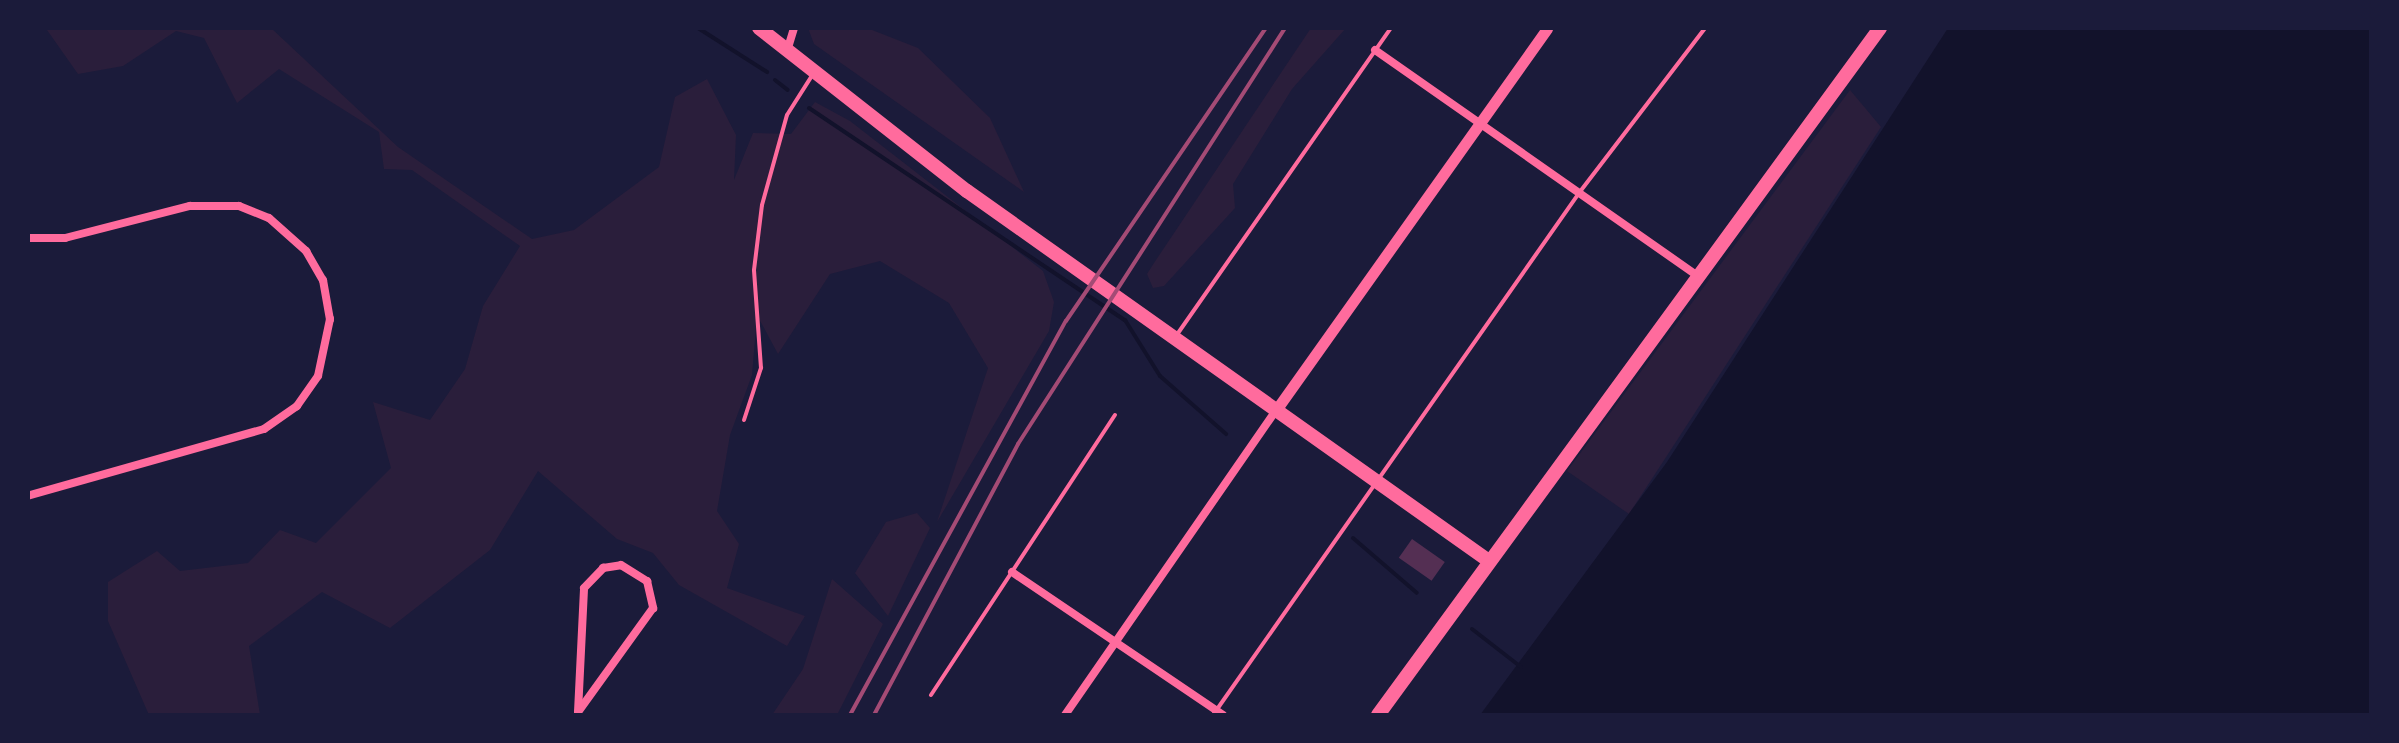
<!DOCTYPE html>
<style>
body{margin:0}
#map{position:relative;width:2399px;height:743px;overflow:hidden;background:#1b1b3a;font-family:"PT Sans Narrow",sans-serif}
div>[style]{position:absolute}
.green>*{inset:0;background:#2a1e3b}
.water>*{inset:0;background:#12122b}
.stream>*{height:4px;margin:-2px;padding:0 2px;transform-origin:2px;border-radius:2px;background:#12122b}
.building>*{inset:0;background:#542f53;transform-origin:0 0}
.service>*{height:4px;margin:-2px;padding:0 2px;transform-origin:2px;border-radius:2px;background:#ff6b9d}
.minor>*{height:8px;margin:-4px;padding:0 4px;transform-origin:4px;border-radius:4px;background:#ff6b9d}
.tertiary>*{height:11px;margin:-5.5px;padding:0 5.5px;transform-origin:5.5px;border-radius:5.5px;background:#ff6b9d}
.primary>*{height:14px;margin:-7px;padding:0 7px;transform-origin:7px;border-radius:7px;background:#ff6b9d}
.rail>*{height:4px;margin:-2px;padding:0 2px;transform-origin:2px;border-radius:2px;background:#a44b75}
span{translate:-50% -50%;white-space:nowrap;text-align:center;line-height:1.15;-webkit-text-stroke:6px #1b1b3a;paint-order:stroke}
.frame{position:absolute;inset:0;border:30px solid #1b1b3a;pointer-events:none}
</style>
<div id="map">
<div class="green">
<i style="clip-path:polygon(271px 28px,398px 147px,532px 239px,574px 230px,659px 167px,675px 97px,707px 79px,736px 135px,734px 180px,753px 133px,791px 134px,815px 102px,850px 121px,1043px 271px,1054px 302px,1049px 331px,937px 522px,988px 368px,949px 303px,880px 261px,830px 274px,778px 354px,757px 315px,752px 375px,730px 435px,717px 511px,739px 544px,727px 588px,805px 616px,787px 646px,679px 585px,653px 553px,617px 539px,538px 471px,490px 550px,390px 628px,322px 592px,249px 646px,260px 715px,149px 715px,108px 621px,108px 582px,157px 551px,180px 571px,248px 563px,280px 530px,316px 543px,391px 468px,373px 402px,430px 420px,465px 369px,483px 306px,520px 246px,412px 170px,384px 169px,379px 132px,279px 69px,237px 103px,204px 38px,176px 31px,123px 66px,78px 74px,47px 30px)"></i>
<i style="clip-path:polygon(808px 28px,867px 28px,918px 48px,990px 118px,1024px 192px,814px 44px)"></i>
<i style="clip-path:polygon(1311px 28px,1346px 28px,1292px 89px,1233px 184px,1235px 208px,1164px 286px,1153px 288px,1147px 274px,1154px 263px)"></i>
<i style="clip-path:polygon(1850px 90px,1881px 127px,1629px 514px,1567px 471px)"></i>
<i style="clip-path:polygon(917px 513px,930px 528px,888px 616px,855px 573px,886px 522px)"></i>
<i style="clip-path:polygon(832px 579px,883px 624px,837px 715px,772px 715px,803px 669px)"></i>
</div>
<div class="water">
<i style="clip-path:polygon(1948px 28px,2371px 28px,2371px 715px,1480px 715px,1667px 462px)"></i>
</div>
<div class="stream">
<i style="left:698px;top:28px;width:82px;rotate:32.5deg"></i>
<i style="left:775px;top:80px;width:16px;rotate:38deg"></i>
<i style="left:809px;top:108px;width:381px;rotate:33.9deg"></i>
<i style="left:1125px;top:320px;width:66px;rotate:58deg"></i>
<i style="left:1160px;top:376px;width:88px;rotate:41.3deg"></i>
<i style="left:1353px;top:538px;width:84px;rotate:40.7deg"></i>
<i style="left:1472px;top:629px;width:62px;rotate:37.8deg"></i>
</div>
<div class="building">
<i style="left:1412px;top:539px;width:40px;height:23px;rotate:35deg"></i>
</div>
<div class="service">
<i style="left:1176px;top:336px;width:376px;rotate:-55.1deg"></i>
<i style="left:744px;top:420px;width:55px;rotate:-71.9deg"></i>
<i style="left:761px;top:368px;width:98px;rotate:-94.1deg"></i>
<i style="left:754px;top:270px;width:65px;rotate:-83deg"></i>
<i style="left:762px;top:205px;width:93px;rotate:-74.5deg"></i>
<i style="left:787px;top:115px;width:49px;rotate:-57.6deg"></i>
<i style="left:931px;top:695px;width:335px;rotate:-56.7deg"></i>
<i style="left:1213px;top:715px;width:638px;rotate:-54.96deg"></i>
<i style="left:1579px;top:193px;width:208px;rotate:-52.6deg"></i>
</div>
<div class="minor">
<i style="left:1375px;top:50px;width:394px;rotate:35deg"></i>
<i style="left:787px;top:51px;width:24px;rotate:-73deg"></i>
<i style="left:28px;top:238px;width:37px"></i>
<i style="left:65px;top:238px;width:129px;rotate:-14.4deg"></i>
<i style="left:190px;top:206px;width:49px"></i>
<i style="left:239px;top:206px;width:32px;rotate:22deg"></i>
<i style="left:269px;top:218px;width:50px;rotate:41.7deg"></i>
<i style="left:306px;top:251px;width:34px;rotate:60deg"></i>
<i style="left:323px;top:280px;width:40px;rotate:80deg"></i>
<i style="left:330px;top:319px;width:58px;rotate:101.9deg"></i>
<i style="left:318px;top:376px;width:37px;rotate:125deg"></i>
<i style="left:297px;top:406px;width:40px;rotate:145.1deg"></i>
<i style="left:264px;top:429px;width:245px;rotate:164.2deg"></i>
<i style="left:621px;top:565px;width:31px;rotate:32deg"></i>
<i style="left:647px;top:581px;width:28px;rotate:77deg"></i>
<i style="left:653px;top:608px;width:128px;rotate:125.8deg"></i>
<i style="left:578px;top:712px;width:124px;rotate:-87.2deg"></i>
<i style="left:584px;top:588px;width:28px;rotate:-46deg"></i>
<i style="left:603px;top:568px;width:18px;rotate:-9deg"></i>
<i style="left:1012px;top:572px;width:255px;rotate:34.1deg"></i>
<i style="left:1065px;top:715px;width:371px;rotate:-55.3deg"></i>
</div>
<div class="tertiary">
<i style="left:1276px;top:410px;width:468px;rotate:-54.6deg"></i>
</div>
<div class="primary">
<i style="left:759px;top:28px;width:264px;rotate:38.1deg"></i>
<i style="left:967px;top:191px;width:640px;rotate:35.33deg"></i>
<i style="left:1378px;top:715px;width:851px;rotate:-53.84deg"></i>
</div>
<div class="rail">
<i style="left:850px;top:715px;width:449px;rotate:-61.3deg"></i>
<i style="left:1066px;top:321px;width:355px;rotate:-55.7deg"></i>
<i style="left:874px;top:715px;width:307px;rotate:-62deg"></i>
<i style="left:1018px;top:444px;width:494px;rotate:-57.3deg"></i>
</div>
<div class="frame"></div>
</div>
